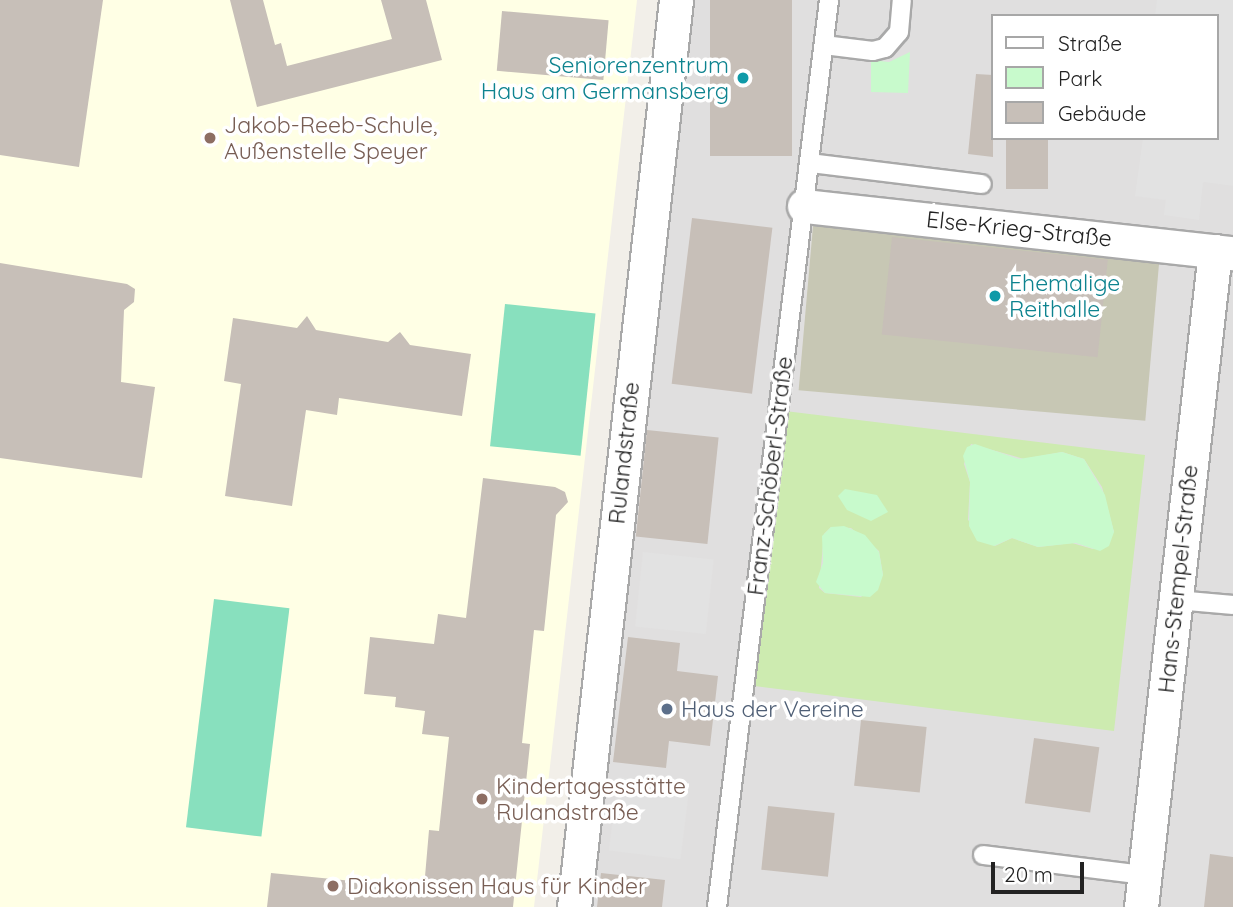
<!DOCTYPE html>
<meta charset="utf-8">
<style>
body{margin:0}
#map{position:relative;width:1233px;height:907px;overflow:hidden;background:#f2efe9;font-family:Quicksand,sans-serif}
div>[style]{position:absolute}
.residential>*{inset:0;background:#e0dfdf}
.education>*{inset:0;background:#ffffe5}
.construction>*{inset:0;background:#c7c7b4;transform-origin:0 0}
.grass>*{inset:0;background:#cdebb0}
.park>*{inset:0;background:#c8facc}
.pitch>*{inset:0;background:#88e0be;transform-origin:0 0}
.parking>*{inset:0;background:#e2e2e2;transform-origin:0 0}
.building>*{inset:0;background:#c7bfb8;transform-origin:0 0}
.roads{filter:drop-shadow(2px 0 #a9a9a9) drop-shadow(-2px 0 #a9a9a9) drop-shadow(0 2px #a9a9a9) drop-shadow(0 -2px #a9a9a9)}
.service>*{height:18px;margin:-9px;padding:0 9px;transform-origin:9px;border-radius:9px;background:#fff}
.minor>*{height:33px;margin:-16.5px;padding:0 16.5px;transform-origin:16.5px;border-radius:16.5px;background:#fff}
.dots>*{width:19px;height:19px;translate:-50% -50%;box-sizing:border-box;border:4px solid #fff;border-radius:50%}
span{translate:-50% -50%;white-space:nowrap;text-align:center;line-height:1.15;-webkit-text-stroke:7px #fff;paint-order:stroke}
.culture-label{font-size:23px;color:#0d838f}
.right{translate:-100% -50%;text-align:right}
.left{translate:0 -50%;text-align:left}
.education-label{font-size:23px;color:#785e54}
.street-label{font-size:23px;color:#222}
.service-label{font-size:23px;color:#4e5e75}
.legend{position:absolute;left:991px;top:14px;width:228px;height:126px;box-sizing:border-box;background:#fff;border:2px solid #a7a7a7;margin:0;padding:9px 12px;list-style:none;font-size:21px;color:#222}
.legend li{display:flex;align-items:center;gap:14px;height:35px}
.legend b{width:35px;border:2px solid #a7a7a7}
.scale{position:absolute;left:991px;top:862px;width:93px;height:32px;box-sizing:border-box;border:4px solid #222;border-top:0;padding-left:9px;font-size:21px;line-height:24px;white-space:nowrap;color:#222;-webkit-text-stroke:5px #fff;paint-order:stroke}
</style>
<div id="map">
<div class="residential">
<i style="clip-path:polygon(evenodd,689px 0,1233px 0,1233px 907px,574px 907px,689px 0,993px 16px,1217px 16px,1217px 138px,993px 138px,993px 16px)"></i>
</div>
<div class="education">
<i style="clip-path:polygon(0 0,637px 0,534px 907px,0 907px)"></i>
</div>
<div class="construction">
<i style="left:813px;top:226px;width:348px;height:165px;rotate:5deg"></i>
</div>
<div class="grass">
<i style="clip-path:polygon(evenodd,785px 411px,1145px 455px,1114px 731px,755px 686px,785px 411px,971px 444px,1024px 459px,1062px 452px,1084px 459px,1102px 487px,1114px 532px,1093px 549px,1072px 543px,1038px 547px,1012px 538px,995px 546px,968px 520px,970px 482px,964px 464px,971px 444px,785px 411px,831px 527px,851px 528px,879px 551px,883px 575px,861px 597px,825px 593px,819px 588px,824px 534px,831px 527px)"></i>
</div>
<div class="park">
<i style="clip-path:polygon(910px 52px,908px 93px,871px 92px,871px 60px,889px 62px)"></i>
<i style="clip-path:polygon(975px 444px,1019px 459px,1062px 452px,1084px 459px,1105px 495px,1114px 532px,1109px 546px,1100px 551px,1076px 543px,1038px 547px,1012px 538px,994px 546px,977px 541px,969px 526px,970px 482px,963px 456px,967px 447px)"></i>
<i style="clip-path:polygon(845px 489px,877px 495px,888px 512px,871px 521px,847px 510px,838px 496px)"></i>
<i style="clip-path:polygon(844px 526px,865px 535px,879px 552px,883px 575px,878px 590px,870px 597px,825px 593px,816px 582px,823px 563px,822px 536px,831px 527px)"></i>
</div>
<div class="pitch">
<i style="left:505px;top:304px;width:91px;height:143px;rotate:6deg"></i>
<i style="left:214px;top:599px;width:76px;height:230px;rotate:7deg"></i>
</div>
<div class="parking">
<i style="clip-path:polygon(1157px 0,1233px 0,1233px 186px,1203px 182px,1199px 220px,1164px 215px,1166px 200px,1135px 196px,1143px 138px,1217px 138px,1217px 16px,1155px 16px)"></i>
<i style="left:643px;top:552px;width:71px;height:75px;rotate:6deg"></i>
<i style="left:618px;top:777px;width:72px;height:74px;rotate:7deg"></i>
</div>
<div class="building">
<i style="clip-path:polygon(0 0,103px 0,79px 167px,0 155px)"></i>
<i style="clip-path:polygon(230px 0,263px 0,275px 45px,281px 43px,287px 66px,392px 39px,381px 0,426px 0,442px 60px,257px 107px)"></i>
<i style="left:710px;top:0;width:82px;height:156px"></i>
<i style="left:502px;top:11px;width:107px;height:60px;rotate:5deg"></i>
<i style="clip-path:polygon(976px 74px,993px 75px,993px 157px,968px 154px)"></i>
<i style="left:1006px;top:138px;width:42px;height:51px"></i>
<i style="left:692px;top:218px;width:81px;height:167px;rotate:7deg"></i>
<i style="left:892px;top:237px;width:217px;height:98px;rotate:6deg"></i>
<i style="clip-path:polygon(0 263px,127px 284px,135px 289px,134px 302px,124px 310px,121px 382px,155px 387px,142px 478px,0 458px)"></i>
<i style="clip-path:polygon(307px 316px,316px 330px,388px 342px,400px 332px,410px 345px,471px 354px,462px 416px,339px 398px,337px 415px,306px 410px,292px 506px,225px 496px,241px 384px,224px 381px,233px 318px,297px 328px)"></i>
<i style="left:647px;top:430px;width:72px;height:107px;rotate:6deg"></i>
<i style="clip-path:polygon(483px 478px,555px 487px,565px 492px,568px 502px,556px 515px,544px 631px,534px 630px,522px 743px,530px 744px,513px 907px,267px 907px,271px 873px,424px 888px,429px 830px,439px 831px,449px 737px,422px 734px,425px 711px,395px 707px,396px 697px,364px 694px,370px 637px,434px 644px,438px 614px,466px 618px)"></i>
<i style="clip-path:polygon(628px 637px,680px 643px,677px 671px,718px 676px,710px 746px,669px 741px,666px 768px,613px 762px)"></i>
<i style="left:861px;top:720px;width:66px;height:66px;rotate:6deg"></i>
<i style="left:1034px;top:738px;width:66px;height:66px;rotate:8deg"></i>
<i style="left:768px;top:806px;width:67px;height:64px;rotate:6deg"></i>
<i style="clip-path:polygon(1210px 854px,1233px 857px,1233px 907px,1204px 907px)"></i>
<i style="clip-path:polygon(601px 873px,665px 880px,662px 907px,597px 907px)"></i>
</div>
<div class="roads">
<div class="service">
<i style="left:824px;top:45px;width:49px;rotate:7deg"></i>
<i style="left:873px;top:51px;width:12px;rotate:-14deg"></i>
<i style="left:885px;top:48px;width:21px;rotate:-49deg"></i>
<i style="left:899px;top:32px;width:32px;rotate:-85deg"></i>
<i style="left:810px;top:163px;width:173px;rotate:7deg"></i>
<i style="left:1177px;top:600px;width:56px;rotate:5.1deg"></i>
<i style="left:983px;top:855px;width:162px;rotate:7.1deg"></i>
<i style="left:717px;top:907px;width:914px;rotate:-82.96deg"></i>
</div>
<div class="minor">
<i style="left:804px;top:206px;width:432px;rotate:6.3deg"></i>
<i style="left:574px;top:907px;width:913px;rotate:-83.58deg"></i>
<i style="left:1141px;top:907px;width:660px;rotate:-83.56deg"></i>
</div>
</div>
<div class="dots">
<i style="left:743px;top:78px;background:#0f9aa8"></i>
<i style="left:210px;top:138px;background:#8d6e63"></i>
<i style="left:995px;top:296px;background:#0f9aa8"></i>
<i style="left:667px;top:709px;background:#5c6f8a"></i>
<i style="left:482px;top:799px;background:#8d6e63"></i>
<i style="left:333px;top:886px;background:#8d6e63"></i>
</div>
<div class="culture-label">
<span class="right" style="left:729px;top:78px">Seniorenzentrum<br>Haus am Germansberg</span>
<span class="left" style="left:1009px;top:296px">Ehemalige<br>Reithalle</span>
</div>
<div class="education-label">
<span class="left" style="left:224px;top:138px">Jakob-Reeb-Schule,<br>Außenstelle Speyer</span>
<span class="left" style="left:496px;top:799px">Kindertagesstätte<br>Rulandstraße</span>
<span class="left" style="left:347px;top:886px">Diakonissen Haus für Kinder</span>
</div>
<div class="street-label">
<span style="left:1019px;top:229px;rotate:6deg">Else-Krieg-Straße</span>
<span style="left:624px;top:453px;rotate:-84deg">Rulandstraße</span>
<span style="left:770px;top:476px;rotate:-83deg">Franz-Schöberl-Straße</span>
<span style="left:1178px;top:579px;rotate:-84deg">Hans-Stempel-Straße</span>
</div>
<div class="service-label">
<span class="left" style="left:681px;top:709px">Haus der Vereine</span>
</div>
<ul class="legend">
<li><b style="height:9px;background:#fff"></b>Straße</li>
<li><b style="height:19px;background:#c8facc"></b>Park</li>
<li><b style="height:19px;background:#c7bfb8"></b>Gebäude</li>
</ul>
<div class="scale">20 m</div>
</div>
